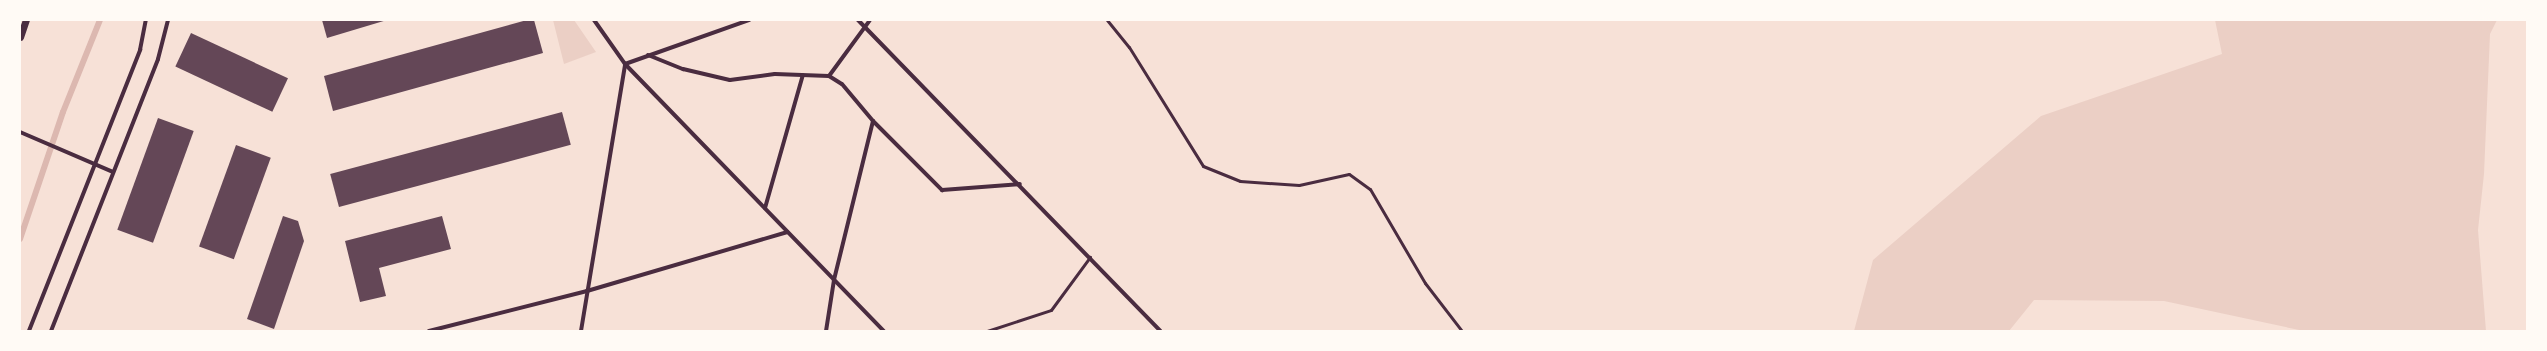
<!DOCTYPE html>
<style>
body{margin:0}
#map{position:relative;width:2547px;height:351px;overflow:hidden;background:#f7e1d7;font-family:Rubik,sans-serif}
div>[style]{position:absolute}
.green>*{inset:0;background:#ebcfc5}
.stream>*{height:6px;margin:-3px;padding:0 3px;transform-origin:3px;border-radius:3px;background:#dcb8b0}
.building>*{inset:0;background:#644757;transform-origin:0 0}
.service>*{height:3px;margin:-1.5px;padding:0 1.5px;transform-origin:1.5px;border-radius:1.5px;background:#4a2c40}
.pedestrian>*{height:3.5px;margin:-1.75px;padding:0 1.75px;transform-origin:1.75px;border-radius:1.75px;background:#4a2c40}
.minor>*{height:4px;margin:-2px;padding:0 2px;transform-origin:2px;border-radius:2px;background:#4a2c40}
.tertiary>*{height:7px;margin:-3.5px;padding:0 3.5px;transform-origin:3.5px;border-radius:3.5px;background:#4a2c40}
span{translate:-50% -50%;white-space:nowrap;text-align:center;line-height:1.15;-webkit-text-stroke:3px #fffaf5;paint-order:stroke}
.frame{position:absolute;inset:0;border:21px solid #fffaf5;pointer-events:none}
</style>
<div id="map">
<div class="green">
<i style="clip-path:polygon(553px 20px,574px 20px,596px 52px,564px 64px)"></i>
<i style="clip-path:polygon(2215px 20px,2497px 20px,2490px 34px,2484px 174px,2478px 230px,2486px 331px,2304px 331px,2164px 301px,2034px 300px,2009px 331px,1854px 331px,1873px 260px,2041px 116px,2222px 54px)"></i>
</div>
<div class="stream">
<i style="left:20px;top:239px;width:134px;rotate:-71.3deg"></i>
<i style="left:63px;top:112px;width:99px;rotate:-68.1deg"></i>
</div>
<div class="building">
<i style="clip-path:polygon(322px 20px,387px 20px,327px 38px)"></i>
<i style="clip-path:polygon(527px 20px,534px 20px,543px 53px,333px 111px,324px 76px)"></i>
<i style="left:191px;top:33px;width:107px;height:37px;rotate:25deg"></i>
<i style="left:562px;top:112px;width:34px;height:240px;rotate:75deg"></i>
<i style="left:158px;top:118px;width:38px;height:119px;rotate:20deg"></i>
<i style="left:236px;top:145px;width:37px;height:108px;rotate:20deg"></i>
<i style="clip-path:polygon(283px 216px,298px 221px,304px 241px,274px 329px,247px 319px)"></i>
<i style="clip-path:polygon(442px 216px,451px 249px,379px 268px,386px 296px,360px 302px,345px 241px)"></i>
</div>
<div class="service">
<i style="left:1107px;top:20px;width:35px;rotate:51deg"></i>
<i style="left:1129px;top:47px;width:140px;rotate:58.1deg"></i>
<i style="left:1203px;top:166px;width:40px;rotate:22deg"></i>
<i style="left:1240px;top:181px;width:59px;rotate:3.9deg"></i>
<i style="left:1299px;top:185px;width:51px;rotate:-12.4deg"></i>
<i style="left:1349px;top:174px;width:26px;rotate:36deg"></i>
<i style="left:1370px;top:189px;width:109px;rotate:59.7deg"></i>
<i style="left:1425px;top:283px;width:61px;rotate:52.4deg"></i>
<i style="left:987px;top:331px;width:67px;rotate:-18.2deg"></i>
<i style="left:1051px;top:310px;width:66px;rotate:-53.7deg"></i>
</div>
<div class="pedestrian">
<i style="left:29px;top:331px;width:302px;rotate:-68.4deg"></i>
<i style="left:140px;top:50px;width:31px;rotate:-79deg"></i>
</div>
<div class="minor">
<i style="left:594px;top:20px;width:54px;rotate:54.8deg"></i>
<i style="left:625px;top:64px;width:372px;rotate:45.9deg"></i>
<i style="left:858px;top:20px;width:434px;rotate:45.8deg"></i>
<i style="left:648px;top:55px;width:38px;rotate:22deg"></i>
<i style="left:683px;top:69px;width:48px;rotate:13.2deg"></i>
<i style="left:730px;top:80px;width:45px;rotate:-7.6deg"></i>
<i style="left:775px;top:74px;width:54px;rotate:2.1deg"></i>
<i style="left:829px;top:76px;width:15px;rotate:32deg"></i>
<i style="left:842px;top:84px;width:48px;rotate:50deg"></i>
<i style="left:873px;top:121px;width:164px;rotate:103.8deg"></i>
<i style="left:834px;top:280px;width:52px;rotate:98.9deg"></i>
<i style="left:829px;top:76px;width:69px;rotate:-53.8deg"></i>
<i style="left:873px;top:121px;width:98px;rotate:45deg"></i>
<i style="left:942px;top:190px;width:78px;rotate:-4.4deg"></i>
<i style="left:20px;top:132px;width:101px;rotate:23.3deg"></i>
<i style="left:765px;top:208px;width:138px;rotate:-74.1deg"></i>
<i style="left:51px;top:331px;width:292px;rotate:-68.5deg"></i>
<i style="left:158px;top:59px;width:40px;rotate:-75.6deg"></i>
<i style="left:429px;top:331px;width:163px;rotate:-14.2deg"></i>
<i style="left:587px;top:291px;width:209px;rotate:-16.4deg"></i>
<i style="left:581px;top:331px;width:271px;rotate:-80.6deg"></i>
<i style="left:625px;top:64px;width:132px;rotate:-19.5deg"></i>
</div>
<div class="tertiary">
<i style="left:20px;top:37px;width:18px;rotate:-71deg"></i>
</div>
<div class="frame"></div>
</div>
